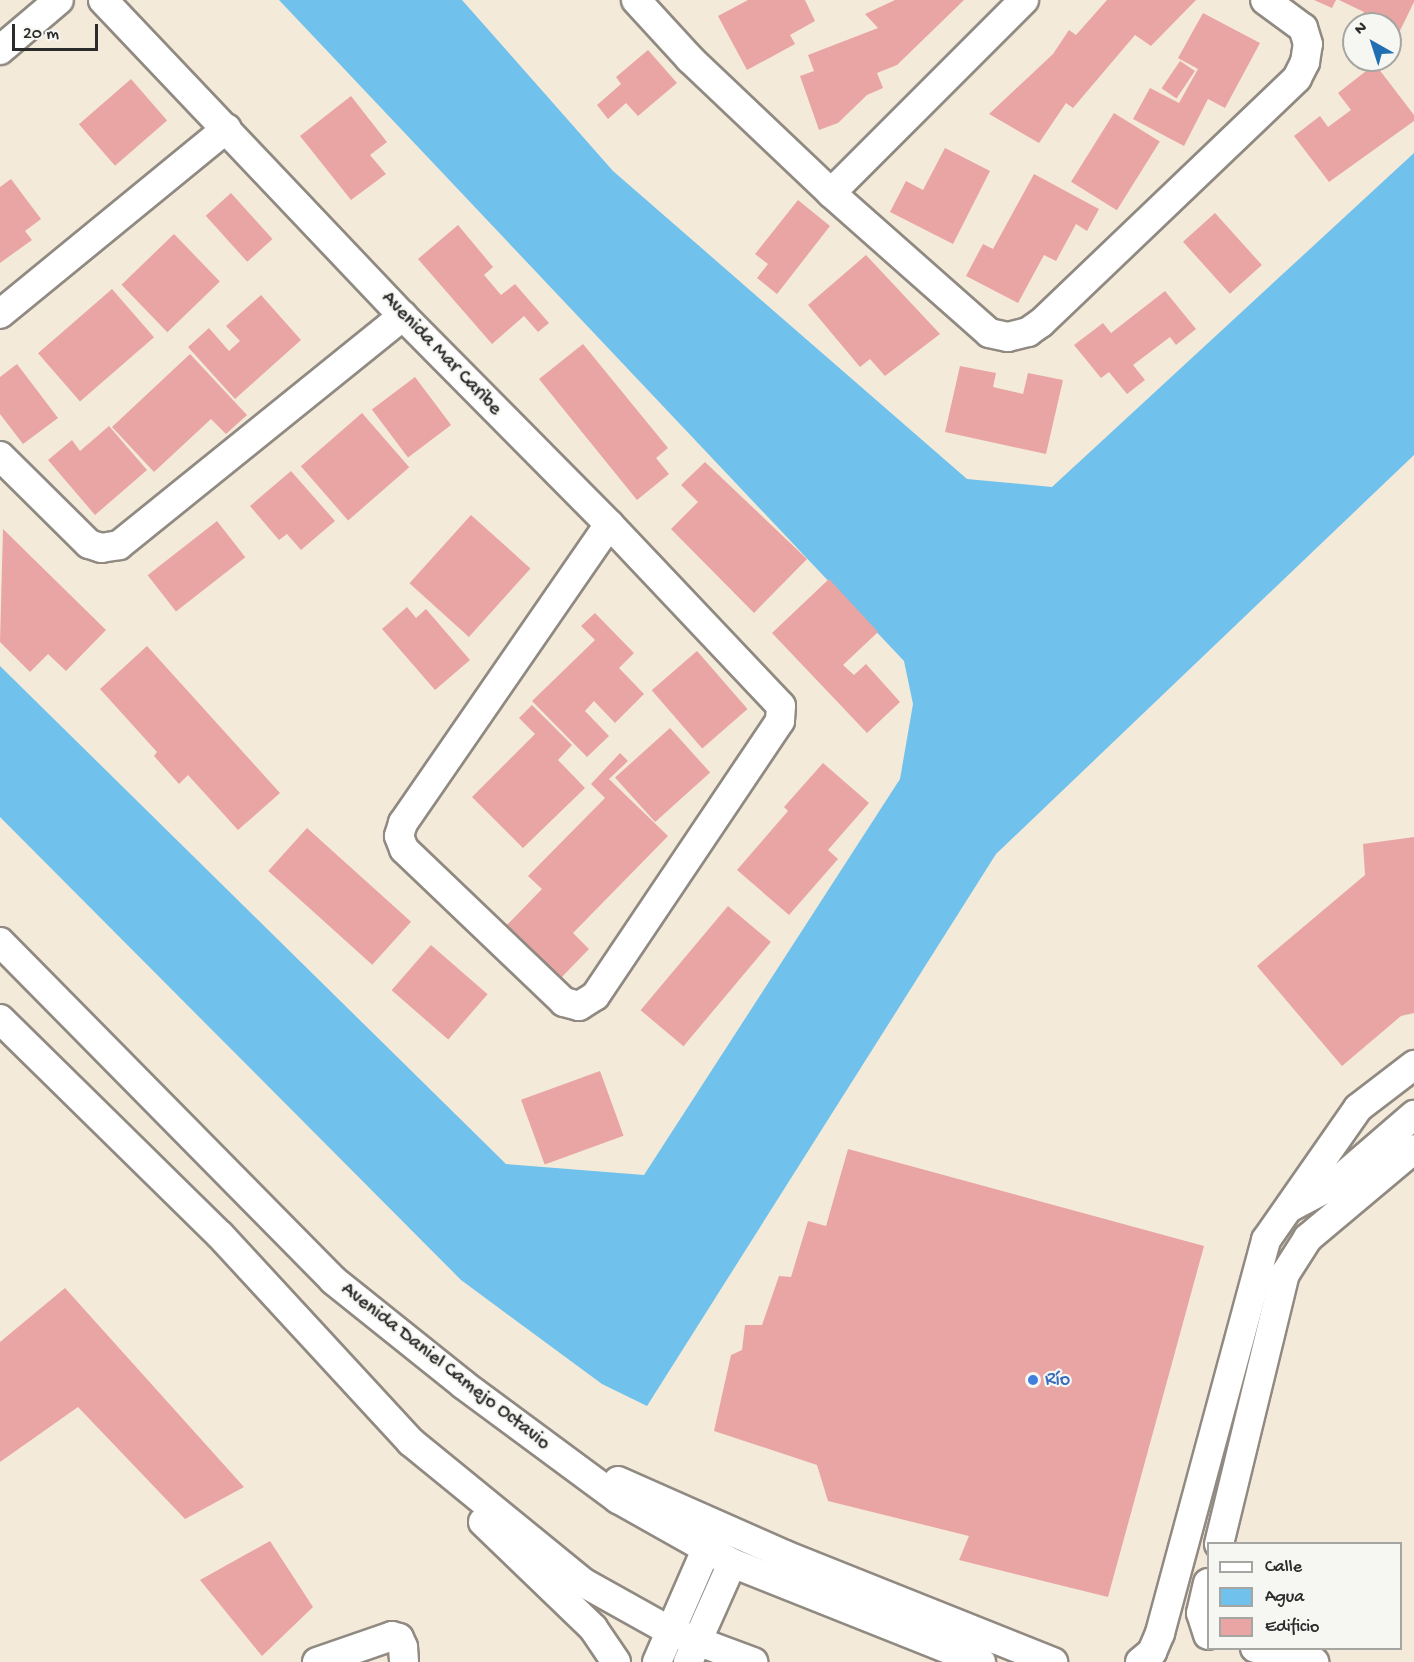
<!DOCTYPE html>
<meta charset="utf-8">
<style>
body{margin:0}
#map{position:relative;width:1414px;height:1662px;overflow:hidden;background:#f4ead9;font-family:"Gochi Hand",sans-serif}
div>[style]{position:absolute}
.water>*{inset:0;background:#70c1ec}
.building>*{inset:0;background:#e9a5a4;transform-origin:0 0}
.roads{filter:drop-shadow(2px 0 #908a82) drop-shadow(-2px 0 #908a82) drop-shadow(0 2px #908a82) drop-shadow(0 -2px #908a82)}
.minor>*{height:28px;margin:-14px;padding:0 14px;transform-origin:14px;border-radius:14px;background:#fff}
.dots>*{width:16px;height:16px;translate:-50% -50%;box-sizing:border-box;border:3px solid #f6f6f2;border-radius:50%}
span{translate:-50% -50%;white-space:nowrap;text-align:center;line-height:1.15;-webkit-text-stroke:4.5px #f6f6f2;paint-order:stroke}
.street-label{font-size:20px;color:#2b2b2b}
.shop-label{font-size:20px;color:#366cbe}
.left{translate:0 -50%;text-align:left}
.legend{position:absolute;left:1207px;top:1542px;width:195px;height:108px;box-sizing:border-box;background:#f6f6f2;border:2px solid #a5a5a2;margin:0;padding:8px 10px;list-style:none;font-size:18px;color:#2b2b2b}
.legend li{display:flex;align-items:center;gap:12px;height:30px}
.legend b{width:30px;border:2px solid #a5a5a2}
.north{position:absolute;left:1342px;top:12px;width:60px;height:60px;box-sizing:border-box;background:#f6f6f2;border:2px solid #a5a5a2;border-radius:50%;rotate:321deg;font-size:16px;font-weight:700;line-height:24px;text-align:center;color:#2b2b2b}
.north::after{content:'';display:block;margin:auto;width:21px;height:27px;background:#1f6fb2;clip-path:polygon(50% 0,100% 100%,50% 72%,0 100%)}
.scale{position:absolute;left:12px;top:24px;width:86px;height:27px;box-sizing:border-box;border:3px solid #2b2b2b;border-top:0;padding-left:8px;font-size:18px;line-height:21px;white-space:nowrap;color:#2b2b2b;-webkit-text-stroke:4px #f6f6f2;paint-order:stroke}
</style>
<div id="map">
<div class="water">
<i style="clip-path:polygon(279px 0,462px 0,613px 171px,967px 479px,1052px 487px,1414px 153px,1414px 455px,996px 854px,647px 1406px,602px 1384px,461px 1280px,0 817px,0 666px,506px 1164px,644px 1175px,900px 779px,913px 704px,904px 661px)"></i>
</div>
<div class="building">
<i style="clip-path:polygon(748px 0,805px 0,815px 21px,790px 35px,795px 44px,747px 70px,718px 16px)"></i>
<i style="clip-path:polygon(895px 0,964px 0,897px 65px,877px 73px,883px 88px,867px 95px,838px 123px,819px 130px,800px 76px,814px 71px,808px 55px,878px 28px,865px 14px)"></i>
<i style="clip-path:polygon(1107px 0,1196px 0,1151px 46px,1135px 35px,1073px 108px,1066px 103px,1039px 143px,989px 114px,1053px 54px,1069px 30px,1076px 35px)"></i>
<i style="clip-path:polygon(1314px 0,1336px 0,1332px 8px)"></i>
<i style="clip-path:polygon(1339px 0,1414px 0,1414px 2px,1390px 51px,1390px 24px,1358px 24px,1364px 12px)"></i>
<i style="clip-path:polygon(1203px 13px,1260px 43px,1225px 108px,1208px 99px,1184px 146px,1133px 119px,1150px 88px,1179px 103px,1198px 69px,1178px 58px)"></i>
<i style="clip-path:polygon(648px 50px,677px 83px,638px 116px,626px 103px,608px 119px,597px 105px,621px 84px,616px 77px)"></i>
<i style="left:1180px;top:61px;width:18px;height:33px;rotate:34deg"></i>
<i style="clip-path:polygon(1375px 64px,1414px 115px,1414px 121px,1329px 182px,1294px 136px,1320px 116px,1328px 127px,1351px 110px,1338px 93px)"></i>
<i style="left:131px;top:79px;width:55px;height:69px;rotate:49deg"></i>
<i style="clip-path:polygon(351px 96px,387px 142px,370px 155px,386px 174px,351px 200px,300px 136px)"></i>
<i style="left:1114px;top:113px;width:54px;height:81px;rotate:32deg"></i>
<i style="clip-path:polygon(945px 148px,990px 171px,953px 244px,890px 212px,906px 181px,923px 190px)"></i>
<i style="clip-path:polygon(1034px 174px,1099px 209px,1087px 231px,1076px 224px,1056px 261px,1044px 255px,1018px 303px,966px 276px,983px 244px,993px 249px)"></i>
<i style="clip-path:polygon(11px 179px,41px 219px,25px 231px,32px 240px,0 263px,0 187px)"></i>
<i style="left:231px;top:193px;width:62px;height:34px;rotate:48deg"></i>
<i style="clip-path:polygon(798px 200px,830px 226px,777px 294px,757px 278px,768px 264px,755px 254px)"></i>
<i style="left:1215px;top:213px;width:70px;height:43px;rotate:48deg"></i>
<i style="clip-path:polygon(458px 225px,493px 267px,484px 275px,501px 295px,515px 284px,549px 323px,538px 332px,524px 316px,492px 344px,418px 259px)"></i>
<i style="left:174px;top:234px;width:66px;height:73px;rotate:46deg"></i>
<i style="clip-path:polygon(866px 255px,940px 334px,885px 376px,870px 359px,860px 367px,808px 305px)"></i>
<i style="left:112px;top:289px;width:64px;height:98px;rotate:49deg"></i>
<i style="clip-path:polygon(1165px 291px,1196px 329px,1176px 345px,1170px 337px,1133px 365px,1145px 380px,1127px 394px,1109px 372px,1101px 378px,1074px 345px,1103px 323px,1111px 333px)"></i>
<i style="clip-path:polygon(261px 295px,301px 340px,235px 399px,188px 347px,209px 328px,229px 351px,240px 341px,226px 326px)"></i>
<i style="clip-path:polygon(583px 344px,668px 448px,656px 458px,669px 474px,637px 500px,539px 379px)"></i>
<i style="clip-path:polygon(190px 354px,247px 415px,226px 434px,211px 419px,154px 472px,112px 427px)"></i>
<i style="clip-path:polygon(17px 364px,58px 418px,23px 444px,0 414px,0 377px)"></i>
<i style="clip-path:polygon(960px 366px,996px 373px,993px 387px,1023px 394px,1028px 373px,1063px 380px,1046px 454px,945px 432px)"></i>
<i style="left:415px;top:377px;width:60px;height:54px;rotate:53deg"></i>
<i style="left:362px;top:413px;width:72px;height:81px;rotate:49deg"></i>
<i style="clip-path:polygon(109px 426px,147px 470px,95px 515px,48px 460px,72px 440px,80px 451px)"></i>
<i style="clip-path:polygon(705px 462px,807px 559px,754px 613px,671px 529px,698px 502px,681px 485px)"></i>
<i style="clip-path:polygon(291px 471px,335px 521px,301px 550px,287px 534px,279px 540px,250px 506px)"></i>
<i style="left:471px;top:515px;width:80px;height:92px;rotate:42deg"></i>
<i style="left:217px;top:521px;width:46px;height:88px;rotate:52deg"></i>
<i style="clip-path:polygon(3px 529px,106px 630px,66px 671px,48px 654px,30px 672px,0 642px)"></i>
<i style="clip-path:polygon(829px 579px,878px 632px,843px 665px,854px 675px,866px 664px,900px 702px,867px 733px,772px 633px)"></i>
<i style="clip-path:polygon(407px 607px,416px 618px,426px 609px,470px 660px,435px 690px,382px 629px)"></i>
<i style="clip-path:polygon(595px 613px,634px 653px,619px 668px,644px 694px,615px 723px,594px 701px,585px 711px,609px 736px,587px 757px,532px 701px,595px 640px,581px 626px)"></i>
<i style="clip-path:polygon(147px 646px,280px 793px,238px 830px,188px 775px,179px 784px,154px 756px,157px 752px,100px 689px)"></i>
<i style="left:697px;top:651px;width:77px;height:60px;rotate:49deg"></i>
<i style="clip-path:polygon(532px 705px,572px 745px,558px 760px,585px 788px,523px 848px,472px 797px,535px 734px,519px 718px)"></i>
<i style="left:670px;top:728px;width:60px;height:74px;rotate:48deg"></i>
<i style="clip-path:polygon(620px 753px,628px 761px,609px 779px,668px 836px,573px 933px,589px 949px,558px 981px,504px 928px,542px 889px,528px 876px,605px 798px,591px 784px)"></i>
<i style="clip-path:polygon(823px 763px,869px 803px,828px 850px,838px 859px,789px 915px,737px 870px,788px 811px,784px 807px)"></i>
<i style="left:307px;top:828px;width:140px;height:58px;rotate:42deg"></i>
<i style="clip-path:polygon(1414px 837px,1414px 1013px,1401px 1016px,1342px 1066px,1257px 966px,1365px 875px,1363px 844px)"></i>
<i style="left:728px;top:906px;width:56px;height:136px;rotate:40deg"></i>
<i style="left:431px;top:945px;width:75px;height:60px;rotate:41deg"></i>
<i style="left:600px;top:1071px;width:69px;height:84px;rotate:70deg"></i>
<i style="clip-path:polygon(848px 1149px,1204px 1246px,1108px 1597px,959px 1560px,969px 1536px,828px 1501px,817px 1465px,714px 1431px,731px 1355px,742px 1350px,745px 1325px,762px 1325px,779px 1276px,791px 1277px,808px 1221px,826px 1226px)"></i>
<i style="clip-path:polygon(65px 1288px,244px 1487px,185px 1519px,78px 1407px,0 1462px,0 1342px)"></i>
<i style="clip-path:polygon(270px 1541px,313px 1607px,262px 1656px,200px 1580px)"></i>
</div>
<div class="roads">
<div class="minor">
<i style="left:103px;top:0;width:436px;rotate:46.5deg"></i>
<i style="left:403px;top:316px;width:293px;rotate:45.3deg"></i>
<i style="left:609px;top:524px;width:250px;rotate:46.6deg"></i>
<i style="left:781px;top:706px;width:15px;rotate:94deg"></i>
<i style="left:780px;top:721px;width:331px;rotate:123.9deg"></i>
<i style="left:595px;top:996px;width:19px;rotate:148deg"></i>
<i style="left:579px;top:1006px;width:16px;rotate:-165deg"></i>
<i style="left:564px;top:1002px;width:221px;rotate:-136.3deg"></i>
<i style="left:404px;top:849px;width:14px;rotate:-111deg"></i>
<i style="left:399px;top:836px;width:14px;rotate:-73deg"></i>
<i style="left:403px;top:823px;width:363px;rotate:-55.4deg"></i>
<i style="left:636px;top:0;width:80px;rotate:47.5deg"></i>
<i style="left:690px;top:59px;width:195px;rotate:43.5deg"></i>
<i style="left:831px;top:193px;width:211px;rotate:41.5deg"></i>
<i style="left:989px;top:333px;width:19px;rotate:12deg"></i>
<i style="left:1008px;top:337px;width:21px;rotate:-14deg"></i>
<i style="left:1028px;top:332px;width:16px;rotate:-35deg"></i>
<i style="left:1041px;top:323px;width:354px;rotate:-43.7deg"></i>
<i style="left:1297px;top:78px;width:18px;rotate:-63deg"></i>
<i style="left:1305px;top:62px;width:18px;rotate:-81deg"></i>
<i style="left:1308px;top:44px;width:17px;rotate:-107deg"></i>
<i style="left:1303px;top:28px;width:47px;rotate:-143.6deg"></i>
<i style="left:0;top:50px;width:77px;rotate:-40.3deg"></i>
<i style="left:831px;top:193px;width:273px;rotate:-45deg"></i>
<i style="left:0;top:314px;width:293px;rotate:-39.3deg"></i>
<i style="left:0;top:456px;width:125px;rotate:44.7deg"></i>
<i style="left:89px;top:544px;width:13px;rotate:18deg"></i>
<i style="left:101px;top:548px;width:18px;rotate:-9deg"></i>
<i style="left:119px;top:545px;width:365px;rotate:-38.9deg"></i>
<i style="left:0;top:942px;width:474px;rotate:45.4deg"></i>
<i style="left:333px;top:1280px;width:168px;rotate:38.7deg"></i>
<i style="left:464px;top:1385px;width:192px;rotate:36.5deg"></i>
<i style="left:618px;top:1499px;width:131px;rotate:29.3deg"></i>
<i style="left:732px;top:1563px;width:268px;rotate:21.7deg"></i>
<i style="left:0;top:1019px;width:308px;rotate:44.5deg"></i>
<i style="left:220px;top:1235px;width:282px;rotate:47.3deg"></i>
<i style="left:411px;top:1442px;width:223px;rotate:39.2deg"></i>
<i style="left:584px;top:1583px;width:98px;rotate:29.2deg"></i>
<i style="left:670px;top:1631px;width:89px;rotate:20.5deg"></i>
<i style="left:1291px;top:1207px;width:49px;rotate:-28.1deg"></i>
<i style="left:1334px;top:1184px;width:106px;rotate:-40.8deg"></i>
<i style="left:618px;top:1481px;width:183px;rotate:23.9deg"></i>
<i style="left:785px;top:1555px;width:289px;rotate:21.8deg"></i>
<i style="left:483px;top:1522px;width:153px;rotate:43.9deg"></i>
<i style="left:593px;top:1628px;width:41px;rotate:55.9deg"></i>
<i style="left:1219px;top:1544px;width:278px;rotate:-76.3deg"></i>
<i style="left:1285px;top:1274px;width:43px;rotate:-57.4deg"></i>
<i style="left:1308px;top:1238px;width:138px;rotate:-40deg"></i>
<i style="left:1208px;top:1583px;width:31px;rotate:103deg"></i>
<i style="left:1201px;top:1613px;width:23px;rotate:72deg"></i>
<i style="left:1255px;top:1648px;width:61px;rotate:13.3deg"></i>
<i style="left:317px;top:1662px;width:79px;rotate:-19.1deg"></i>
<i style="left:392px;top:1636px;width:7px;rotate:16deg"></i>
<i style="left:399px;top:1638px;width:10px;rotate:66deg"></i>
<i style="left:403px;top:1647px;width:15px;rotate:86deg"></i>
<i style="left:657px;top:1662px;width:122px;rotate:-66.4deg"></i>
<i style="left:688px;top:1662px;width:108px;rotate:-66deg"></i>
<i style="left:1140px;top:1662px;width:16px;rotate:-40deg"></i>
<i style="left:1152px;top:1652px;width:21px;rotate:-67deg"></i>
<i style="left:1160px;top:1633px;width:407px;rotate:-74.9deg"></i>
<i style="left:1266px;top:1240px;width:161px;rotate:-55.1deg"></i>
<i style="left:1358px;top:1108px;width:71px;rotate:-37.5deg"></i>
</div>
</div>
<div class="dots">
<i style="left:1033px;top:1380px;background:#3f7fe0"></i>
</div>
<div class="street-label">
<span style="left:441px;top:354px;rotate:46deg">Avenida Mar Caribe</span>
<span style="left:445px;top:1367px;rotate:38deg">Avenida Daniel Camejo Octavio</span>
</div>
<div class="shop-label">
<span class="left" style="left:1045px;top:1380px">Río</span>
</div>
<ul class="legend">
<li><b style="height:8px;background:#fff"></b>Calle</li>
<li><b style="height:16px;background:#70c1ec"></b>Agua</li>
<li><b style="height:16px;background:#e9a5a4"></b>Edificio</li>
</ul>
<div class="north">N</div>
<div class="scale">20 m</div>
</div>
